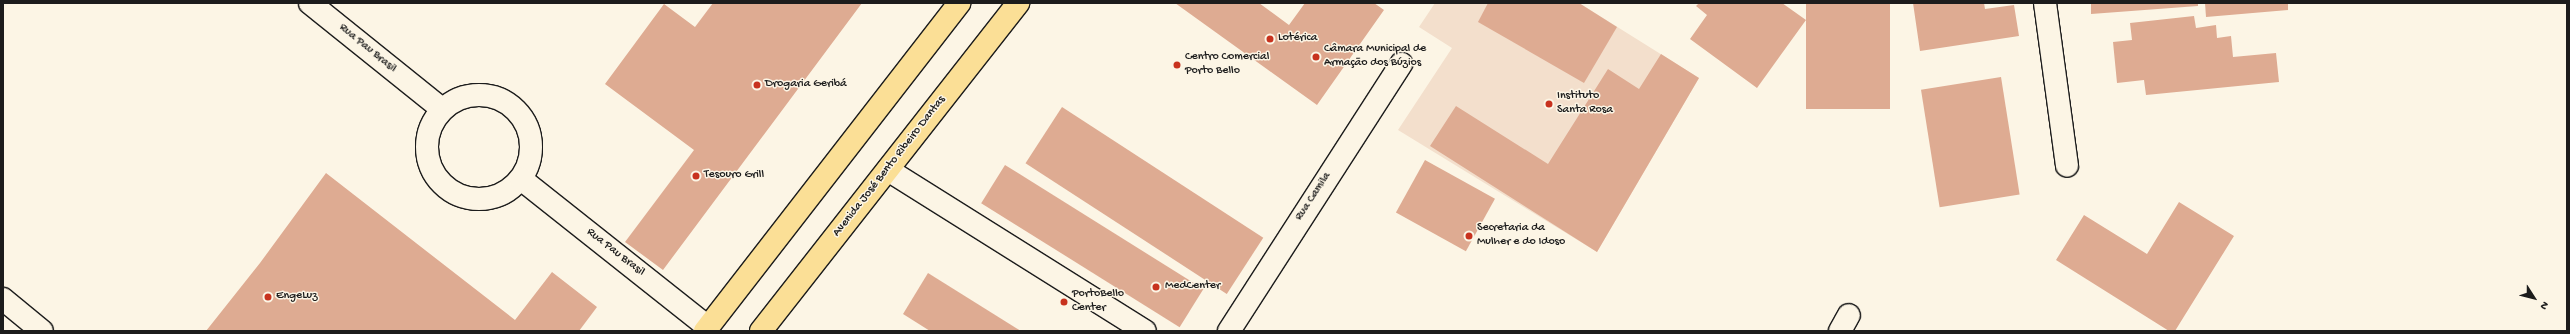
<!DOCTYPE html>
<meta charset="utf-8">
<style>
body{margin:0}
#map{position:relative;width:2570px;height:334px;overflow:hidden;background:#fcf5e5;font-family:"Gochi Hand",sans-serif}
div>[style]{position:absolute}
.built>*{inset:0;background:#f3dfcc}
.building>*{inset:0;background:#deab92;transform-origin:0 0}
.roads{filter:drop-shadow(1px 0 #1c1c1c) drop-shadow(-1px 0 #1c1c1c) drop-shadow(0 1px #1c1c1c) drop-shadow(0 -1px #1c1c1c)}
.minor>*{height:22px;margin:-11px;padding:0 11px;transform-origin:11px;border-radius:11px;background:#fcf5e5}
.minor>.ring{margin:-11px;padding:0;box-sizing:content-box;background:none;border:22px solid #fcf5e5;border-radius:50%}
.major>*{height:22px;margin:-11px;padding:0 11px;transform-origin:11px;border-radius:11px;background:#fbdf96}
.dots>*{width:11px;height:11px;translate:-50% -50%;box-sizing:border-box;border:2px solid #fcf5e5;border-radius:50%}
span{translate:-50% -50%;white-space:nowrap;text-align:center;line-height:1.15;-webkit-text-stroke:3px #fcf5e5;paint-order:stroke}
.poi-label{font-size:12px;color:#1c1c1c}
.left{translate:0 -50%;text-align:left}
.street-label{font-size:12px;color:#1c1c1c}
.frame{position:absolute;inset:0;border:4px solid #1c1c1c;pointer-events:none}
.north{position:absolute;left:2514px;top:278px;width:40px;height:40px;-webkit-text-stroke:3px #fcf5e5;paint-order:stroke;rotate:126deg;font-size:11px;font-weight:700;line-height:16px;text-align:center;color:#1c1c1c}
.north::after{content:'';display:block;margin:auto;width:14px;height:18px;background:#1c1c1c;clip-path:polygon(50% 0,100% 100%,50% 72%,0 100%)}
</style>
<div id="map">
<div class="built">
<i style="clip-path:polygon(1435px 3px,1579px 3px,1699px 78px,1597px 252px,1398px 130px,1452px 48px,1419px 27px)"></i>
</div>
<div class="building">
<i style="clip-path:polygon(713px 3px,862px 3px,663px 270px,625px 242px,694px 150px,605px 84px,664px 4px,695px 27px)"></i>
<i style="clip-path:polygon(1175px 3px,1259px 3px,1289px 25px,1305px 3px,1374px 3px,1384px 10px,1317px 105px)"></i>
<i style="clip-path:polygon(1488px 3px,1579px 3px,1617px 27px,1584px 83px,1478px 22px)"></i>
<i style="clip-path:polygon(1699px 3px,1782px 3px,1806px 20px,1757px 88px,1690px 39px,1707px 15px,1696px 6px)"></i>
<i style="left:1806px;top:3px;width:84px;height:106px"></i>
<i style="clip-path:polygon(1913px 3px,1984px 3px,1985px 9px,2014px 5px,2019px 36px,1920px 51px)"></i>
<i style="clip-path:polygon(2091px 3px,2198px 3px,2198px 6px,2091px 14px)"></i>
<i style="clip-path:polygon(2205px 3px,2288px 3px,2288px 10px,2206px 17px)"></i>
<i style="clip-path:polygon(2194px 16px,2196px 28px,2216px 25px,2217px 38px,2231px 36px,2233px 57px,2276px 53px,2279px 82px,2146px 95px,2144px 80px,2117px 83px,2113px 42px,2132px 40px,2130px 23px)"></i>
<i style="clip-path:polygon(1661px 54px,1699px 78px,1597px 252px,1430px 146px,1456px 106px,1548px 164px,1608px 69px,1639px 89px)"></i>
<i style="left:2001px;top:77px;width:119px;height:81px;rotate:81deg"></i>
<i style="left:1062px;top:107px;width:240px;height:67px;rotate:33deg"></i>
<i style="left:1425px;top:160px;width:80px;height:60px;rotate:29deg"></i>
<i style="left:1005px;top:165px;width:234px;height:45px;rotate:32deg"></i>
<i style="clip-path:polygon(326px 173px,515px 320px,552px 272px,597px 307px,579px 331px,206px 331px,260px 263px)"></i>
<i style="clip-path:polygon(2179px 202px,2234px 236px,2175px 331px,2169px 331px,2056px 260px,2084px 215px,2147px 254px)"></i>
<i style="clip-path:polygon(928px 273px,1021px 331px,930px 331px,903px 314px)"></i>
</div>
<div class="roads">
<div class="minor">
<i style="left:310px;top:3px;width:169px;rotate:38.8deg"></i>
<i style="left:2045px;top:3px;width:164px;rotate:82.3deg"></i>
<i class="ring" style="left:427px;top:95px;width:82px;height:82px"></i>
<i style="left:888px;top:170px;width:303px;rotate:32.1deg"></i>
<i style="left:521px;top:179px;width:238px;rotate:38.4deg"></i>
<i style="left:3px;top:299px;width:50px;rotate:39.4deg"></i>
<i style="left:1229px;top:331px;width:318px;rotate:-57.2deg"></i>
<i style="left:1840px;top:331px;width:18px;rotate:-61deg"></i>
</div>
<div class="major">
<i style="left:705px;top:331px;width:415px;rotate:-52.2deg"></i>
<i style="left:761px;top:331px;width:417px;rotate:-51.9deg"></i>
</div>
</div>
<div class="dots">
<i style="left:1270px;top:39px;background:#c8321e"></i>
<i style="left:1316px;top:57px;background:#c8321e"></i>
<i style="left:1177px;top:65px;background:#c8321e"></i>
<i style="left:757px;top:85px;background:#c8321e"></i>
<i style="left:1549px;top:104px;background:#c8321e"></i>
<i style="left:696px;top:176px;background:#c8321e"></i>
<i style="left:1469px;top:236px;background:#c8321e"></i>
<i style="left:1156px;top:287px;background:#c8321e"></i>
<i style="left:268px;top:297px;background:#c8321e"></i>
<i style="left:1064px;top:302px;background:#c8321e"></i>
</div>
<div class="poi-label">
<span class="left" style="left:1278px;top:39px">Lotérica</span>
<span class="left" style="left:1324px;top:57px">Câmara Municipal de<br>Armação dos Búzios</span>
<span class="left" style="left:1185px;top:65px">Centro Comercial<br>Porto Bello</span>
<span class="left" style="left:765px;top:85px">Drogaria Geribá</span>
<span class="left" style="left:1557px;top:104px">Instituto<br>Santa Rosa</span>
<span class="left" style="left:704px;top:176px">Tesouro Grill</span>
<span class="left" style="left:1477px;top:236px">Secretaria da<br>Mulher e do Idoso</span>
<span class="left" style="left:1165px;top:287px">MedCenter</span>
<span class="left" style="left:1072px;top:302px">PortoBello<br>Center</span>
<span class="left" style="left:276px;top:297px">EngeLuz</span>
</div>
<div class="street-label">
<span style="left:367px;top:49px;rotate:39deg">Rua Pau Brasil</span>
<span style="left:890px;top:167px;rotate:-52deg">Avenida José Bento Ribeiro Dantas</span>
<span style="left:1314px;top:197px;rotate:-57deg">Rua Camila</span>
<span style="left:615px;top:253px;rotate:38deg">Rua Pau Brasil</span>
</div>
<div class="frame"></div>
<div class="north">N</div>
</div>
